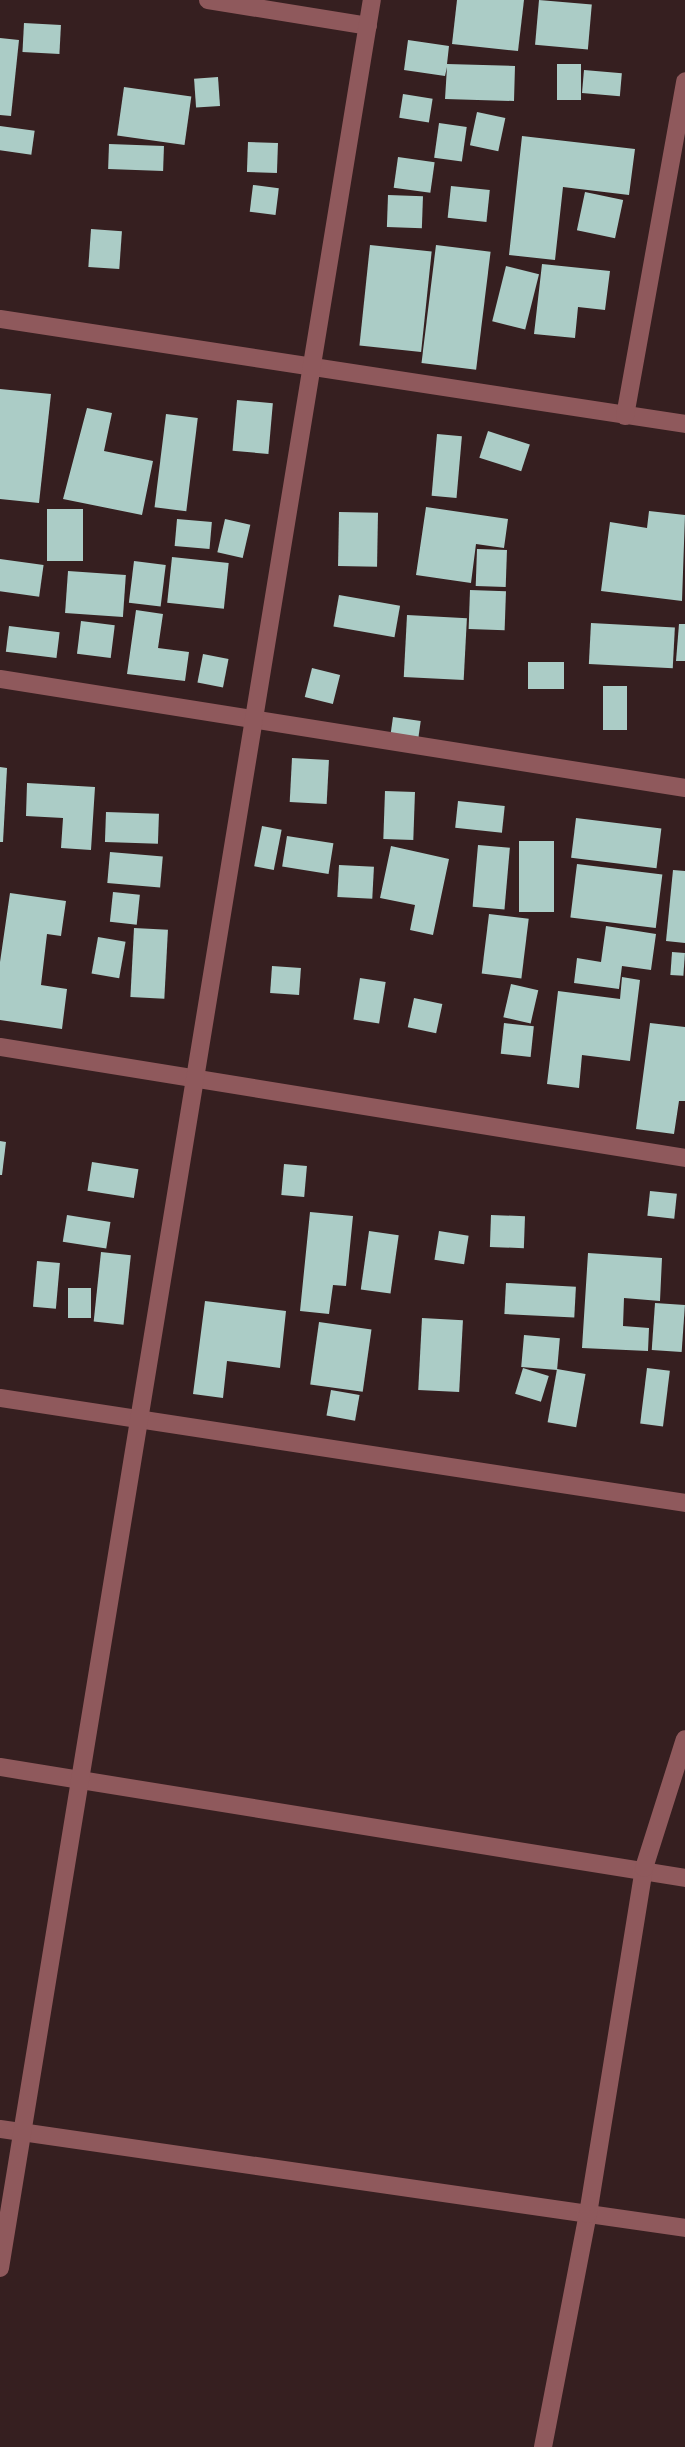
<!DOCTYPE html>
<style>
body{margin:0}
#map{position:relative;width:685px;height:2447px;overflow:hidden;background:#361f20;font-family:"Roboto Condensed",sans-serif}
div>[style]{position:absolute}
.building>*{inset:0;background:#abccc6;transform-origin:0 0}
.minor>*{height:18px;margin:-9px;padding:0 9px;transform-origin:9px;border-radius:9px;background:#8f595c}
span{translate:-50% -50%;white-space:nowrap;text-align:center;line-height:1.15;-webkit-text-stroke:7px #2c1517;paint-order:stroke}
</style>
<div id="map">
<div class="building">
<i style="clip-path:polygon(457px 0,524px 0,518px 51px,452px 44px)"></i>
<i style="left:539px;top:0;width:53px;height:45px;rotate:5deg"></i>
<i style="left:24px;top:23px;width:37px;height:29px;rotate:3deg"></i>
<i style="clip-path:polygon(0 38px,19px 40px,11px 116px,0 115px)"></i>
<i style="clip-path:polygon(408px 40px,449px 46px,447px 64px,515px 66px,514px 101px,445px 99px,447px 67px,445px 76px,404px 70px)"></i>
<i style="left:557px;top:64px;width:24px;height:36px"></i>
<i style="left:584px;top:70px;width:38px;height:23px;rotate:5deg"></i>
<i style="left:218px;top:77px;width:29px;height:24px;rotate:86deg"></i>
<i style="left:124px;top:87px;width:68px;height:49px;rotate:8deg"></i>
<i style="left:403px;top:94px;width:30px;height:24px;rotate:9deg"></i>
<i style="left:477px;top:112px;width:29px;height:34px;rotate:12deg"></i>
<i style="left:439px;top:123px;width:28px;height:35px;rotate:8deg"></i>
<i style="left:0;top:126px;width:35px;height:24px;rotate:8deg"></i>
<i style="clip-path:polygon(522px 136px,635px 149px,629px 195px,563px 187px,555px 260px,509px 255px)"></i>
<i style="left:248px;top:142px;width:30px;height:30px;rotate:2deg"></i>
<i style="left:109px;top:144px;width:55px;height:25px;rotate:2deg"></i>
<i style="left:398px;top:157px;width:37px;height:31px;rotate:8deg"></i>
<i style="left:253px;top:185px;width:26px;height:27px;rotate:7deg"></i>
<i style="left:451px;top:186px;width:39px;height:32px;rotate:6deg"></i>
<i style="left:585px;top:192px;width:39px;height:39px;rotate:12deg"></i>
<i style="left:388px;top:195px;width:35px;height:32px;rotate:2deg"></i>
<i style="left:91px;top:229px;width:31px;height:38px;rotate:4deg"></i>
<i style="left:370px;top:245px;width:62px;height:101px;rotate:6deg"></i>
<i style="left:436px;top:245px;width:55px;height:119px;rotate:7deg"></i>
<i style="clip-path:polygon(542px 264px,610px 271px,605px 310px,578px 307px,575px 338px,534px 334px)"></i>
<i style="left:506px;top:266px;width:34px;height:57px;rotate:14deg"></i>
<i style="clip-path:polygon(0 389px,51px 394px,39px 503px,0 499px)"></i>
<i style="left:237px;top:400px;width:36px;height:51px;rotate:5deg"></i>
<i style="clip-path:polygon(87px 408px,112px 413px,104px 451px,153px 461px,142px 515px,63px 499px)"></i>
<i style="left:166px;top:414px;width:32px;height:94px;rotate:7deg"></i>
<i style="left:488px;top:431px;width:44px;height:28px;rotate:18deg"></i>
<i style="left:437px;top:434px;width:25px;height:62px;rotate:5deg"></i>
<i style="clip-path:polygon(426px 507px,508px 519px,504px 548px,476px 544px,471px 583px,416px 575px)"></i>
<i style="left:47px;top:509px;width:36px;height:52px"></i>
<i style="clip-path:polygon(649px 511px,685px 515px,682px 601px,601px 591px,610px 522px,647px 528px)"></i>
<i style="left:339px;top:512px;width:39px;height:54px;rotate:1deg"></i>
<i style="left:177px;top:519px;width:35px;height:27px;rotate:5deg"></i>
<i style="left:225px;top:519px;width:26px;height:34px;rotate:13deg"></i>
<i style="left:477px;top:549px;width:30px;height:37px;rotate:2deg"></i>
<i style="left:172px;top:557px;width:57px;height:46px;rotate:6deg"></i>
<i style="left:0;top:559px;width:44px;height:32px;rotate:8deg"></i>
<i style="left:134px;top:561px;width:32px;height:42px;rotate:7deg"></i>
<i style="left:68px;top:571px;width:58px;height:42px;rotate:4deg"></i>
<i style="left:470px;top:590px;width:36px;height:39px;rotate:2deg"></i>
<i style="left:339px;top:595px;width:62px;height:32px;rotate:10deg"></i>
<i style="clip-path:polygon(136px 610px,163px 614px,158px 648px,189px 652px,185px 681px,127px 674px)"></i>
<i style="left:407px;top:615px;width:60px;height:62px;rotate:3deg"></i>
<i style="left:81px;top:621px;width:34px;height:33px;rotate:7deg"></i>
<i style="left:591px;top:623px;width:84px;height:41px;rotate:3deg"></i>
<i style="clip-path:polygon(679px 624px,685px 624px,685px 661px,676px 661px)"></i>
<i style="left:9px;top:626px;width:51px;height:26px;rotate:7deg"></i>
<i style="left:203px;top:654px;width:26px;height:29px;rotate:11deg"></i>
<i style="left:528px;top:662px;width:36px;height:27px"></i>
<i style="left:312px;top:668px;width:29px;height:30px;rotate:14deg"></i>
<i style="left:603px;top:686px;width:24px;height:44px"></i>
<i style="left:393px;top:717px;width:28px;height:24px;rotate:8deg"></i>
<i style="left:292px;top:758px;width:37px;height:44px;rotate:3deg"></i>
<i style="clip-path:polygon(0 767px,7px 768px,3px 842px,0 842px)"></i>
<i style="clip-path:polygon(27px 783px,95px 787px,91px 850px,61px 848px,63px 818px,26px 816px)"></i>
<i style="left:385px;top:791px;width:30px;height:48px;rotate:2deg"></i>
<i style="left:458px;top:801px;width:47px;height:27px;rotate:6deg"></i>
<i style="left:106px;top:812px;width:53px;height:30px;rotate:2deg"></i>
<i style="left:576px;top:818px;width:86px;height:40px;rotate:7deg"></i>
<i style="left:262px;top:826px;width:20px;height:41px;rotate:11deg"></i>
<i style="left:287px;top:836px;width:47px;height:31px;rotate:9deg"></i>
<i style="left:519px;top:841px;width:35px;height:71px"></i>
<i style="left:478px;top:845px;width:32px;height:62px;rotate:5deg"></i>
<i style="clip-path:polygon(391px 846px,449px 859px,433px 935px,410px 930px,415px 905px,380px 898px)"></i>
<i style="left:110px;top:852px;width:53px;height:31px;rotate:5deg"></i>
<i style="left:577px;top:864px;width:86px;height:54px;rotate:7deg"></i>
<i style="left:339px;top:865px;width:35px;height:32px;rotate:3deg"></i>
<i style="clip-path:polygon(673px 870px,685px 871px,685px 943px,666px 941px)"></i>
<i style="left:113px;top:892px;width:27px;height:30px;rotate:6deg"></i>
<i style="clip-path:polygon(10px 893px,66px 901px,61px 936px,47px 934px,41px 985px,67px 989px,62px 1029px,0 1020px,0 962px)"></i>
<i style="left:489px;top:914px;width:40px;height:60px;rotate:7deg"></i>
<i style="clip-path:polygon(606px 926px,656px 934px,651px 970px,622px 966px,619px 989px,574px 983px,577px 958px,601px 962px)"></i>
<i style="left:134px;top:928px;width:34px;height:69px;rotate:3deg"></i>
<i style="left:98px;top:937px;width:28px;height:37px;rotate:10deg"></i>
<i style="left:672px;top:952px;width:13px;height:23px;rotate:4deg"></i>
<i style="left:272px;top:966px;width:29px;height:27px;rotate:4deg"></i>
<i style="clip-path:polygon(622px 977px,640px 980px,630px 1061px,582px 1055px,579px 1088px,547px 1084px,558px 991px,620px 999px)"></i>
<i style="left:360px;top:978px;width:26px;height:42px;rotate:9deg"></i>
<i style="left:511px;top:984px;width:28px;height:34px;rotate:13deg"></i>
<i style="left:414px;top:998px;width:29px;height:30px;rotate:12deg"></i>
<i style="left:504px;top:1023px;width:30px;height:31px;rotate:6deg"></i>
<i style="clip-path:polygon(650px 1023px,685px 1027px,685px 1101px,679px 1101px,674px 1134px,636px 1129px)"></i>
<i style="clip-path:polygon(0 1141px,6px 1142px,2px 1175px,0 1175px)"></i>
<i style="left:92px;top:1162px;width:47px;height:29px;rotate:9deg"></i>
<i style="left:284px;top:1164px;width:23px;height:31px;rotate:5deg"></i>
<i style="left:650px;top:1191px;width:27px;height:25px;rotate:6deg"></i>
<i style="clip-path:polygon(310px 1212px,353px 1216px,346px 1286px,333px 1285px,329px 1314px,300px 1311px)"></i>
<i style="left:67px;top:1215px;width:44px;height:27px;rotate:9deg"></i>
<i style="left:491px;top:1215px;width:34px;height:32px;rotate:2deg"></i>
<i style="left:369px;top:1231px;width:30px;height:59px;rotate:8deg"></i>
<i style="left:439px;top:1231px;width:30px;height:29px;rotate:9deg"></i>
<i style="left:101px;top:1252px;width:30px;height:70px;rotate:6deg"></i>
<i style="clip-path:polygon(588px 1253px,662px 1258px,660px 1301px,624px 1298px,623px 1326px,649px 1328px,648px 1351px,582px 1348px)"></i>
<i style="left:37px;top:1261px;width:23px;height:46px;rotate:5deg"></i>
<i style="left:506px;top:1283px;width:70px;height:31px;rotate:3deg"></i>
<i style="left:68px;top:1288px;width:23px;height:30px"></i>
<i style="clip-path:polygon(205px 1301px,286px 1311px,280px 1368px,227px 1361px,223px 1398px,193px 1394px)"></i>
<i style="left:655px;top:1303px;width:30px;height:47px;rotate:4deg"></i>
<i style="left:422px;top:1318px;width:41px;height:72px;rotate:3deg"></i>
<i style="left:319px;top:1322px;width:53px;height:63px;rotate:8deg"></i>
<i style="left:524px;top:1335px;width:36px;height:32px;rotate:5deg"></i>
<i style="left:523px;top:1368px;width:27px;height:27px;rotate:17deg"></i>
<i style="left:647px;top:1368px;width:23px;height:56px;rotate:7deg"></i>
<i style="left:557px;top:1369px;width:29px;height:54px;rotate:10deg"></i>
<i style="left:331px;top:1390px;width:29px;height:26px;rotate:10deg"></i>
</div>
<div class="minor">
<i style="left:208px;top:0;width:162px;rotate:9.2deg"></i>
<i style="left:0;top:319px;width:693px;rotate:8.71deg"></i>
<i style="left:625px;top:416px;width:340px;rotate:-79.8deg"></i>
<i style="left:0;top:679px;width:694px;rotate:9.04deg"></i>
<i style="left:0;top:1047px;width:694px;rotate:9.2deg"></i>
<i style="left:0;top:1398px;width:693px;rotate:8.71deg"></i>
<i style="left:0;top:1767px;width:694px;rotate:9.2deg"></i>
<i style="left:0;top:2129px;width:692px;rotate:8.22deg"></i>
<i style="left:0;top:2268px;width:2298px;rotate:-80.69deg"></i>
<i style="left:543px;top:2447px;width:237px;rotate:-79.1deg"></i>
<i style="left:588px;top:2214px;width:351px;rotate:-80.8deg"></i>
<i style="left:644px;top:1868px;width:135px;rotate:-72.4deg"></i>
</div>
</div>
